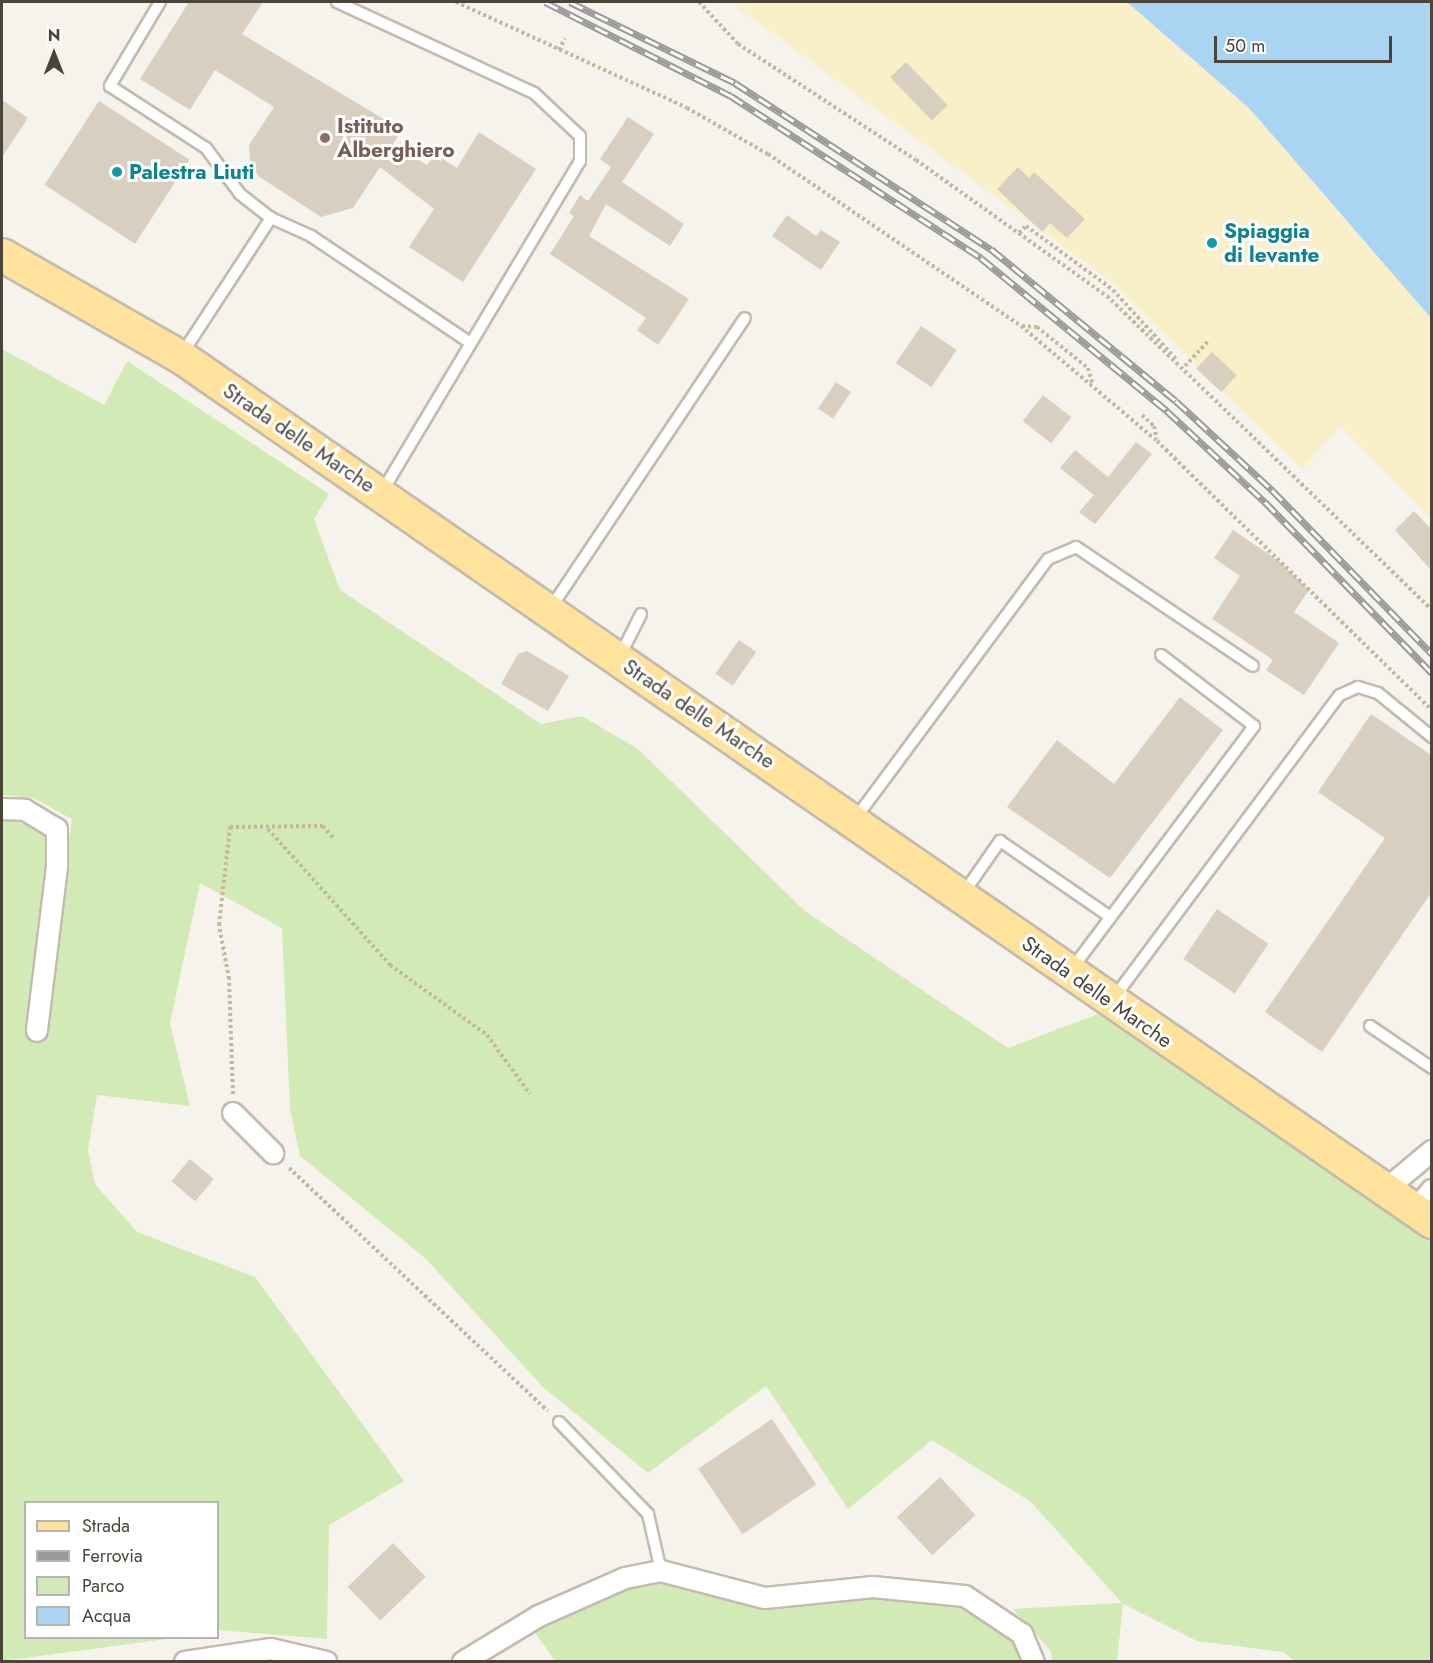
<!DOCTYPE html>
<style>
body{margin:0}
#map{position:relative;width:1433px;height:1663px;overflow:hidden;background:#f6f3ec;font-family:Jost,sans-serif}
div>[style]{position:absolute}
.green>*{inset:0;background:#d2eab5}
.sand>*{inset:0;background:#f9efc9}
.water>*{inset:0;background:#a9d4f2}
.building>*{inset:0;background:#d8cfc1;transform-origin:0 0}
.path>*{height:4px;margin-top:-2px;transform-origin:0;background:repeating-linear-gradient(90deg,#c4b79f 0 3px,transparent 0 6px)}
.roads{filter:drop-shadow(2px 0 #c2bbae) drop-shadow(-2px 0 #c2bbae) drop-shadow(0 2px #c2bbae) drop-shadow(0 -2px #c2bbae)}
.service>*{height:10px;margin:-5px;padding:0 5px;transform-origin:5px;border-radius:5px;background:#fff}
.minor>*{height:20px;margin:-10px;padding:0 10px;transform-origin:10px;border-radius:10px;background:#fff}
.primary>*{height:32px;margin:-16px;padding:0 16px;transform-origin:16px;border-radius:16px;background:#ffe39c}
.rail>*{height:7px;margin-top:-3.5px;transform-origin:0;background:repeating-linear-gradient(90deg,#fff 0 14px,#9a9a9a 0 28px);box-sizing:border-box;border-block:2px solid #9a9a9a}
.dots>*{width:16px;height:16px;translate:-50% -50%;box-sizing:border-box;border:3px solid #fff;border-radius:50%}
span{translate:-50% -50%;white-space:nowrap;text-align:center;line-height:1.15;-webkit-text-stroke:6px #fff;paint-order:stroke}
.education-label{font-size:21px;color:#785e54;font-weight:700}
.left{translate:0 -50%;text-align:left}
.culture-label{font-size:21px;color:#0d838f;font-weight:700}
.street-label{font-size:21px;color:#4b4439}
.frame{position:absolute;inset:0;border:3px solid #4b4439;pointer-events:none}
.legend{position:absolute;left:24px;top:1501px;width:195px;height:138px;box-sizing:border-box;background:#fff;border:2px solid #b7b4b0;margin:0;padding:8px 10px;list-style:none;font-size:18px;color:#4b4439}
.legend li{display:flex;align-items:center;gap:12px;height:30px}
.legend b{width:30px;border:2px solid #b7b4b0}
.north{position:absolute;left:24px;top:24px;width:60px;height:60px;-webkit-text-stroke:4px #fff;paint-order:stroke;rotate:0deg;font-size:16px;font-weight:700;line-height:24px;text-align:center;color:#4b4439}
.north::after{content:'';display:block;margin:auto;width:21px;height:27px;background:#4b4439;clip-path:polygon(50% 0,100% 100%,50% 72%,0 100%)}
.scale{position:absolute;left:1214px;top:36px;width:178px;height:27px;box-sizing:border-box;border:3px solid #4b4439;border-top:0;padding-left:8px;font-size:18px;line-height:21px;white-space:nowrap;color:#4b4439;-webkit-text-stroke:4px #fff;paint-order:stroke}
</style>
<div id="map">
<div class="green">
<i style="clip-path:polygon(2px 349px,104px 405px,127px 361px,329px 494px,314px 519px,340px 590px,541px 724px,582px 716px,638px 749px,805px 911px,1008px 1048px,1098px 1014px,1431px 1242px,1431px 1661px,1295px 1661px,1283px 1652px,1197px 1641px,1123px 1604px,1117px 1661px,1052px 1661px,1051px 1651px,1013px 1609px,1122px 1603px,1031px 1502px,932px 1440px,848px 1509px,766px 1386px,648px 1473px,543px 1387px,426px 1259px,300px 1156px,290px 1109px,282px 928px,200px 883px,170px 1023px,190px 1106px,97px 1095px,88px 1150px,95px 1184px,137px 1232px,255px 1277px,404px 1481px,329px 1525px,327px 1639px,218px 1630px,218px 1502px,26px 1502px,26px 1638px,174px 1638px,2px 1661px,2px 816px,48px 834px,70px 834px,72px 819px,33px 798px,2px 795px)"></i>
<i style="clip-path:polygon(674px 1578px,738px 1602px,772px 1607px,847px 1595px,941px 1599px,997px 1618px,1024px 1648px,1026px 1661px,555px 1661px,534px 1631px,633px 1584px)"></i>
</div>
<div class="sand">
<i style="clip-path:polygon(730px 2px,1127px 2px,1250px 109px,1431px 318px,1431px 518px,1341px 426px,1302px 469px,1108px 279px)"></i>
</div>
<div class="water">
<i style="clip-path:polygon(1127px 2px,1431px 2px,1431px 318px,1250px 109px)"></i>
</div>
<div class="building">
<i style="clip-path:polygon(189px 2px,263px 2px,242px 34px,402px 130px,393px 144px,427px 165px,435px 154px,457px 168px,479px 132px,536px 169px,463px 282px,409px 247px,434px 209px,380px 167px,353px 208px,321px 217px,258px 176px,250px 160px,249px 145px,274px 107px,215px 70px,190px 110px,140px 79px)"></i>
<i style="left:906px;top:62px;width:60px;height:22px;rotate:46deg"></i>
<i style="clip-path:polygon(2px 100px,28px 118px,2px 157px)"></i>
<i style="left:99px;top:101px;width:108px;height:100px;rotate:33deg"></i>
<i style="clip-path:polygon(628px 117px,654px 134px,622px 182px,684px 224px,670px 246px,606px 204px,589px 236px,689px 299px,658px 345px,637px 330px,646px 318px,550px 254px,574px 216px,569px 213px,580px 195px,588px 201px,611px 167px,600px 159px)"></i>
<i style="clip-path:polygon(1018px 167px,1029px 178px,1034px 172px,1085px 219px,1067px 238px,1050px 223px,1042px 232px,997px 189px)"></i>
<i style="clip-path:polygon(787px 215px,816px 236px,821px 230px,840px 242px,821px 270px,772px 236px)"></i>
<i style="left:921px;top:326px;width:43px;height:45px;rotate:34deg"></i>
<i style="left:1212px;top:352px;width:34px;height:23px;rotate:43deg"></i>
<i style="left:836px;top:382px;width:18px;height:32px;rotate:34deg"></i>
<i style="left:1043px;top:395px;width:36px;height:33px;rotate:38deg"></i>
<i style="clip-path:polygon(1136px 442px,1152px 454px,1095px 524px,1079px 512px,1094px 495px,1060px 468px,1075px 450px,1108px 477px)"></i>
<i style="clip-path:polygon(1414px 511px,1431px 529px,1431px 570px,1395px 530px)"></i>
<i style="clip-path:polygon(1233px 530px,1279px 561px,1309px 590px,1294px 612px,1339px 643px,1304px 695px,1266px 670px,1273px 660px,1212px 619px,1240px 576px,1214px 558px)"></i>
<i style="left:739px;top:640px;width:21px;height:41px;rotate:35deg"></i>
<i style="clip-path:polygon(527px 651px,569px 676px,548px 711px,501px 684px,518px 654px)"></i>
<i style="clip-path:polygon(1180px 697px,1223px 730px,1110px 878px,1007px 807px,1057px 740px,1114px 784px)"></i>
<i style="clip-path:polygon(1371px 714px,1431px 755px,1431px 893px,1322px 1052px,1265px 1012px,1385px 838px,1318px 792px)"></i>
<i style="left:1217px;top:909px;width:62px;height:60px;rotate:34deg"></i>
<i style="left:190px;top:1159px;width:31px;height:29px;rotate:40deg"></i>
<i style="left:772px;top:1419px;width:79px;height:89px;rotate:56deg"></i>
<i style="left:940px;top:1477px;width:52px;height:59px;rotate:47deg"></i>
<i style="left:393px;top:1543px;width:47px;height:63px;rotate:46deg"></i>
</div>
<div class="path">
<i style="left:456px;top:2px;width:254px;rotate:24.6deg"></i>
<i style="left:687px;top:108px;width:93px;rotate:29.6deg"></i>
<i style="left:768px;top:154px;width:306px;rotate:34.2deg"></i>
<i style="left:1021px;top:326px;width:178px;rotate:40.2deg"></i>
<i style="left:1157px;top:441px;width:385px;rotate:44.4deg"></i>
<i style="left:699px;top:2px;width:57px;rotate:47.1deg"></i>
<i style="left:738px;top:44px;width:212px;rotate:33.1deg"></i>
<i style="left:916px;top:160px;width:234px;rotate:35.5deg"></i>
<i style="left:1107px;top:296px;width:452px;rotate:44deg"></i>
<i style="left:559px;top:50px;width:13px;rotate:-63deg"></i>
<i style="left:1019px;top:233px;width:10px;rotate:-45deg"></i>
<i style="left:1026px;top:226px;width:108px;rotate:36.3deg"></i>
<i style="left:1113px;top:290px;width:93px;rotate:47.6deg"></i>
<i style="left:1022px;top:326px;width:15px;rotate:4deg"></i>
<i style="left:1037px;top:327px;width:65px;rotate:38.8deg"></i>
<i style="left:1088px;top:368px;width:15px;rotate:74deg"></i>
<i style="left:1185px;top:366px;width:33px;rotate:-47deg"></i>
<i style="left:1142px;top:415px;width:16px;rotate:43deg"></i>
<i style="left:1154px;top:426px;width:13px;rotate:77deg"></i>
<i style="left:268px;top:829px;width:183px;rotate:48.1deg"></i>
<i style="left:390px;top:965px;width:120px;rotate:35.8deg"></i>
<i style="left:487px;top:1035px;width:73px;rotate:53.9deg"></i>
<i style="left:233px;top:1094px;width:115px;rotate:-92deg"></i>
<i style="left:229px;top:979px;width:55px;rotate:-100.5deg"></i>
<i style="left:219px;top:925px;width:99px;rotate:-83.6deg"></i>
<i style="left:230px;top:827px;width:93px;rotate:-0.6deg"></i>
<i style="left:323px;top:826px;width:16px;rotate:50deg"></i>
<i style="left:289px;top:1168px;width:355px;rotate:43.2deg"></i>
</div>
<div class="roads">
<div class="service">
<i style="left:160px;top:2px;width:98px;rotate:120.8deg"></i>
<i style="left:110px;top:86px;width:114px;rotate:32.9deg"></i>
<i style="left:206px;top:148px;width:57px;rotate:53.5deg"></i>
<i style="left:240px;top:194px;width:39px;rotate:38deg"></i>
<i style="left:271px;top:218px;width:44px;rotate:24.2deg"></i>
<i style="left:311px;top:236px;width:190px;rotate:33.9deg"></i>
<i style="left:337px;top:2px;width:217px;rotate:24.8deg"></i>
<i style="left:534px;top:93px;width:63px;rotate:43.1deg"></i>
<i style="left:580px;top:136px;width:25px;rotate:90deg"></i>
<i style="left:580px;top:161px;width:388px;rotate:120.9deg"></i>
<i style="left:182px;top:354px;width:163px;rotate:-56.8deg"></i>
<i style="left:550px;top:609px;width:350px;rotate:-56.2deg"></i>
<i style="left:620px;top:656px;width:47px;rotate:-63.4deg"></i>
<i style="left:855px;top:819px;width:324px;rotate:-53.4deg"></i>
<i style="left:1048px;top:559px;width:30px;rotate:-23deg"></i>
<i style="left:1076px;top:547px;width:213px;rotate:33.9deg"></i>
<i style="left:963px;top:894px;width:65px;rotate:-55.1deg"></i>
<i style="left:1000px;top:841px;width:132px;rotate:34.5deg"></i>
<i style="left:1071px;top:970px;width:305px;rotate:-53.1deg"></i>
<i style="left:1254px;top:726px;width:117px;rotate:-142.6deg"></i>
<i style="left:1113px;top:999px;width:379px;rotate:-53.3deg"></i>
<i style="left:1340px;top:695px;width:20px;rotate:-24deg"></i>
<i style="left:1358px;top:687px;width:21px;rotate:17deg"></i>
<i style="left:1378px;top:693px;width:70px;rotate:39.2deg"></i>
<i style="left:1370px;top:1026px;width:75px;rotate:34.1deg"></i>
<i style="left:559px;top:1422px;width:128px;rotate:45.9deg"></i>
<i style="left:648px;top:1514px;width:58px;rotate:77.2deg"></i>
</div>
<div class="minor">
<i style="left:2px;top:809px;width:23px;rotate:2deg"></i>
<i style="left:25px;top:810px;width:37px;rotate:31deg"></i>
<i style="left:57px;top:829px;width:38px;rotate:90deg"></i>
<i style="left:57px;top:867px;width:165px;rotate:97deg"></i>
<i style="left:233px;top:1113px;width:57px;rotate:45deg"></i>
<i style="left:1385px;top:1190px;width:61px;rotate:-39.7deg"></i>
<i style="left:1415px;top:1210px;width:26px;rotate:-50deg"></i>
<i style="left:185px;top:1662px;width:87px;rotate:-8.6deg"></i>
<i style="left:271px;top:1649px;width:57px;rotate:13.1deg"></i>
<i style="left:463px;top:1662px;width:89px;rotate:-31.2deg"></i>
<i style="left:539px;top:1616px;width:94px;rotate:-23.8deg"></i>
<i style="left:625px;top:1578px;width:37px;rotate:-11deg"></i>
<i style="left:661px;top:1571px;width:107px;rotate:14.6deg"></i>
<i style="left:765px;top:1598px;width:109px;rotate:-5.8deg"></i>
<i style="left:873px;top:1587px;width:92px;rotate:5.6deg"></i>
<i style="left:965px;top:1596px;width:69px;rotate:33.7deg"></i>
<i style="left:1022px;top:1634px;width:30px;rotate:67deg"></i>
</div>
<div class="primary">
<i style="left:2px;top:255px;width:206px;rotate:29.7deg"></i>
<i style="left:181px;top:357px;width:1521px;rotate:34.66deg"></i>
</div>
</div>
<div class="rail">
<i style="left:545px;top:2px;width:208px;rotate:26.8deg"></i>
<i style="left:731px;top:96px;width:298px;rotate:32.9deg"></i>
<i style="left:981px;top:258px;width:241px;rotate:39.4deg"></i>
<i style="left:1167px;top:411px;width:134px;rotate:42.9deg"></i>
<i style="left:1265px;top:502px;width:239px;rotate:45.7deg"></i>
<i style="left:570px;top:2px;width:184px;rotate:26.1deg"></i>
<i style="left:735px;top:83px;width:305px;rotate:33deg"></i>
<i style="left:991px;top:249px;width:239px;rotate:39.4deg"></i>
<i style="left:1176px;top:401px;width:131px;rotate:42.8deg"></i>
<i style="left:1272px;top:490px;width:229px;rotate:45.7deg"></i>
</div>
<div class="dots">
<i style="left:325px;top:138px;background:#8d6e63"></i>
<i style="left:117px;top:172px;background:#0f9aa8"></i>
<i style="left:1212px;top:243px;background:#0f9aa8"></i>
</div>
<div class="education-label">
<span class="left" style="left:337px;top:138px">Istituto<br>Alberghiero</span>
</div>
<div class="culture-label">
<span class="left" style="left:129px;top:172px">Palestra Liuti</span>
<span class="left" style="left:1224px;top:243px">Spiaggia<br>di levante</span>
</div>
<div class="street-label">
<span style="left:299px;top:438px;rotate:34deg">Strada delle Marche</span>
<span style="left:699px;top:714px;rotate:34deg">Strada delle Marche</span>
<span style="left:1097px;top:992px;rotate:35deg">Strada delle Marche</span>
</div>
<div class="frame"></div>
<ul class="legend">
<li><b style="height:8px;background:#ffe39c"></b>Strada</li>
<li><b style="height:8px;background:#9a9a9a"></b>Ferrovia</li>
<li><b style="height:16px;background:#d2eab5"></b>Parco</li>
<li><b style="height:16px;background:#a9d4f2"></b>Acqua</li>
</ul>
<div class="north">N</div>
<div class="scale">50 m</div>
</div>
